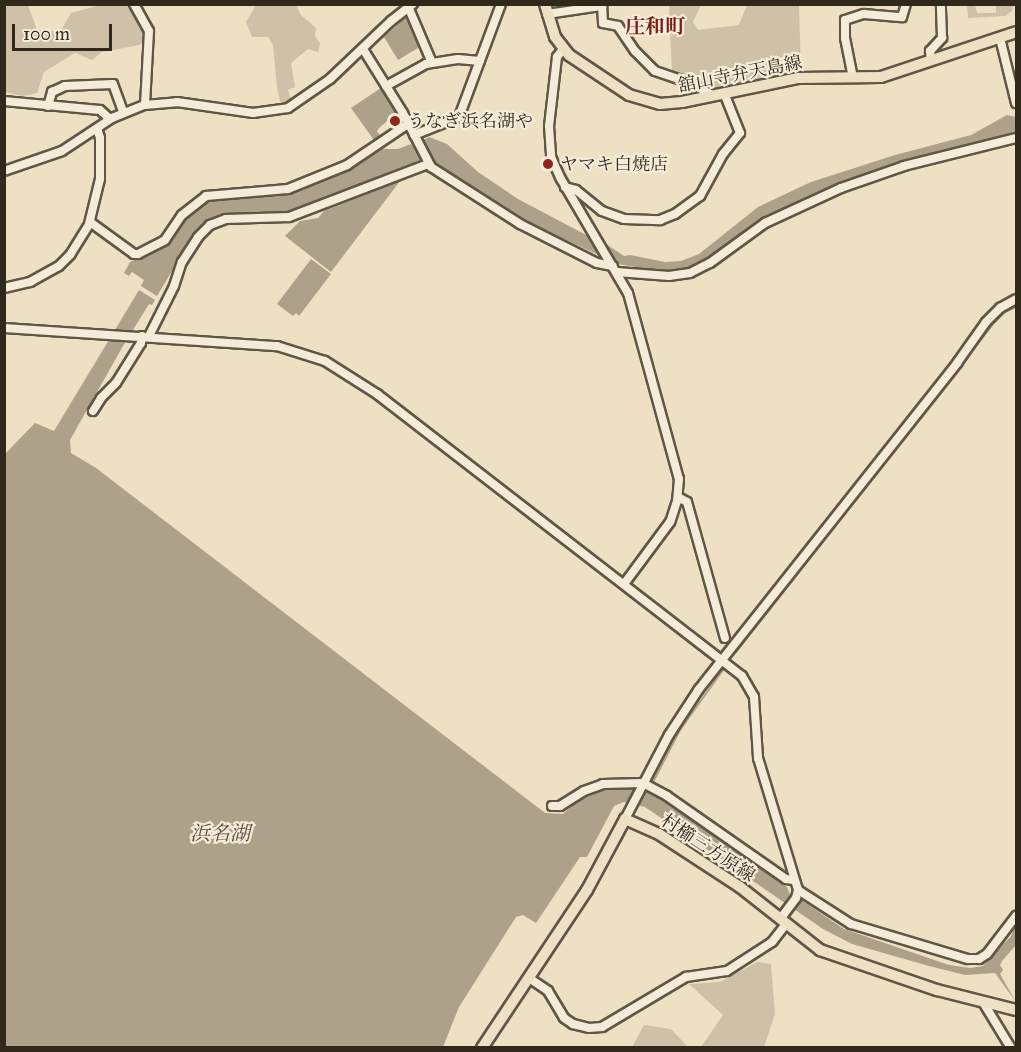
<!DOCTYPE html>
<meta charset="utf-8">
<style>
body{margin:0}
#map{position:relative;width:1021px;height:1052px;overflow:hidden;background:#eee0c3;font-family:"IM FELL Great Primer","Noto Serif JP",serif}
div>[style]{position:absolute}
.green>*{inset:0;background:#cec1a7}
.water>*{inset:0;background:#aea18a}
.stream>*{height:2px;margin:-1px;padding:0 1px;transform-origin:1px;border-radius:1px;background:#aea18a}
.roads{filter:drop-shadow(2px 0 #605646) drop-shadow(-2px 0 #605646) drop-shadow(0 2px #605646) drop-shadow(0 -2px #605646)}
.minor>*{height:8px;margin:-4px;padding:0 4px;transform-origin:4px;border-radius:4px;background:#f4ebd8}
.major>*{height:10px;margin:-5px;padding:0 5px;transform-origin:5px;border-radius:5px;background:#eee0c3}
.dots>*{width:16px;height:16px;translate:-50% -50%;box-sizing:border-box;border:3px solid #f4ebd8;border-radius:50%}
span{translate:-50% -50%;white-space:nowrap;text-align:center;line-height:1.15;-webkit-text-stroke:4.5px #f4ebd8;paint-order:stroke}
.street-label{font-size:18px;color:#31281c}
.poi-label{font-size:18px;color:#31281c}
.left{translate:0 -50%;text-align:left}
.neighbourhood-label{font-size:20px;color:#7a1f14;font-weight:700}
.water-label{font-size:20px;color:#564c3d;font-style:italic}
.frame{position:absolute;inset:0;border:6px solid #31281c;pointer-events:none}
.scale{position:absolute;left:12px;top:24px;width:100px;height:27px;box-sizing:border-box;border:3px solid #31281c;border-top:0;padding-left:8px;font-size:18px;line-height:21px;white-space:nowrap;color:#31281c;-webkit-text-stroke:4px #f4ebd8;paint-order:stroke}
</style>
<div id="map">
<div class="green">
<i style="clip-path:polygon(5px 5px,28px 5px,37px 30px,60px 32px,71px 13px,100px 5px,131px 5px,138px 8px,147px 37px,140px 45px,102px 52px,92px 60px,75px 53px,44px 72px,37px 93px,22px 96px,5px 92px)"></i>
<i style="clip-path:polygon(256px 5px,296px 5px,301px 15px,316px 28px,315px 36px,320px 43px,318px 52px,308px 49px,291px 63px,295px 87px,288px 90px,292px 103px,282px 108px,277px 88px,273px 45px,268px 37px,252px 37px,246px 22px)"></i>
<i style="clip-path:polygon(669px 5px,701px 5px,693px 22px,698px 30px,739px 25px,747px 5px,799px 5px,801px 73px,714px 91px,672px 73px)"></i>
<i style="clip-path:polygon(967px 5px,975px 5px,977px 13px,996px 13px,996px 5px,1013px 5px,1012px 11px,1005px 16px,968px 18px)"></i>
<i style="clip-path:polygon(757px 962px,771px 964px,775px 1014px,764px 1047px,701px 1047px,723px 1015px,689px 984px,720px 982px)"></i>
<i style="clip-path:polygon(644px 1025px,671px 1029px,688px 1047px,632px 1047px)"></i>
</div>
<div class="water">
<i style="clip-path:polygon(406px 17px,423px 45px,398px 60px,384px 37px)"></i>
<i style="clip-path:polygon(381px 88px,397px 113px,380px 127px,377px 131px,382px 138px,376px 143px,351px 108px)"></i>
<i style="clip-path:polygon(1007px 115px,1016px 117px,1015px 135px,880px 171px,831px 188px,764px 219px,691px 270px,669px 273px,618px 264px,534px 225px,431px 160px,420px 160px,288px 212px,233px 215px,205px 223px,196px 231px,157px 296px,141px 286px,144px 280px,132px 272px,129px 276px,124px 273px,130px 262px,167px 242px,190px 211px,203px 204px,233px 196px,286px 194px,343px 172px,382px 149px,398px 149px,411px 144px,413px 146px,429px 137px,447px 144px,478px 172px,518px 199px,588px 236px,592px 243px,606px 244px,624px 256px,630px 255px,665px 262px,681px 261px,699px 254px,758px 207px,811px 182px,895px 155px,971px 135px)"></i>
<i style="clip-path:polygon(400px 181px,331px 272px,285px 236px,300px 221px,318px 218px,324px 211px)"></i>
<i style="clip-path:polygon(311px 259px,331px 274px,299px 316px,296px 313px,293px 316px,277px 304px)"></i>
<i style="clip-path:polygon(139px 290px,155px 300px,152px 305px,149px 304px,123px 346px,70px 440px,71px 453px,96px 468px,545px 813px,563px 814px,578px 801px,597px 791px,630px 788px,646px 792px,661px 799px,787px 887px,791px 897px,801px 900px,844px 929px,949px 965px,970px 968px,983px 966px,1011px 936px,1016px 924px,1016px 945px,1002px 961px,1000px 965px,1003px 970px,1000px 974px,1016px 1002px,995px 973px,965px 975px,929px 966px,852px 944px,823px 929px,645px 807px,624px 802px,614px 806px,587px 857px,580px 857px,536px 923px,523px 915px,516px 917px,459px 1007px,443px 1047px,5px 1047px,4px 455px,35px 423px,54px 431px)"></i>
</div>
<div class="stream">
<i style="left:736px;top:652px;width:420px;rotate:-51.9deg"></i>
<i style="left:995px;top:322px;width:14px;rotate:-45deg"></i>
<i style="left:1005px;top:312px;width:12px;rotate:-24deg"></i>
<i style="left:652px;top:784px;width:61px;rotate:-62.6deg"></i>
<i style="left:680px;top:730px;width:77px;rotate:-54.5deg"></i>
</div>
<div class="roads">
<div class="minor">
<i style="left:134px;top:4px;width:31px;rotate:61deg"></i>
<i style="left:149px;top:31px;width:74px;rotate:93.1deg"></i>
<i style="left:407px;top:4px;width:64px;rotate:67deg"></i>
<i style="left:602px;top:4px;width:19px;rotate:87deg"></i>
<i style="left:603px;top:23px;width:15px;rotate:11deg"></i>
<i style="left:618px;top:26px;width:30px;rotate:56deg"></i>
<i style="left:635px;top:51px;width:28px;rotate:45deg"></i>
<i style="left:655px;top:71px;width:37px;rotate:19deg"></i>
<i style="left:690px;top:83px;width:27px;rotate:28deg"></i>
<i style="left:547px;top:14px;width:56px;rotate:-8.3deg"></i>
<i style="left:1000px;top:38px;width:67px;rotate:76.2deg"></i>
<i style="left:363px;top:49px;width:75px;rotate:58deg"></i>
<i style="left:403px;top:113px;width:61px;rotate:62.6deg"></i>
<i style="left:431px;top:167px;width:106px;rotate:32.6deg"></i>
<i style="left:520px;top:224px;width:86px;rotate:26.9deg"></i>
<i style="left:597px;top:263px;width:16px;rotate:11deg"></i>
<i style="left:563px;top:49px;width:10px;rotate:127deg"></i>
<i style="left:557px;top:57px;width:69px;rotate:96.6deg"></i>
<i style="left:549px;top:126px;width:31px;rotate:86deg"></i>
<i style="left:551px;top:157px;width:24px;rotate:66deg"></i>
<i style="left:561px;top:179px;width:132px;rotate:59.6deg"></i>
<i style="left:628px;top:293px;width:193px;rotate:74.7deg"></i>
<i style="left:679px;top:479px;width:22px;rotate:95deg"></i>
<i style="left:677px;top:501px;width:22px;rotate:108deg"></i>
<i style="left:670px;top:522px;width:77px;rotate:126.6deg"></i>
<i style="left:931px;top:61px;width:10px;rotate:-96deg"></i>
<i style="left:930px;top:51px;width:18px;rotate:-47deg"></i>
<i style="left:942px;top:38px;width:34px;rotate:-92deg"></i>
<i style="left:853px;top:78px;width:41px;rotate:-101.3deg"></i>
<i style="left:845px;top:38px;width:18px;rotate:-90deg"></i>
<i style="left:845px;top:20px;width:20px;rotate:-18deg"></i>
<i style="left:864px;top:14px;width:38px;rotate:5deg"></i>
<i style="left:902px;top:17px;width:14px;rotate:-73deg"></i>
<i style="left:386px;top:86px;width:46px;rotate:-28.8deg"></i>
<i style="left:426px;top:64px;width:32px;rotate:-9deg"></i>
<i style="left:458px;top:59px;width:22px;rotate:5deg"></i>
<i style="left:4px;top:101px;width:96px;rotate:5.4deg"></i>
<i style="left:100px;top:110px;width:13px;rotate:42deg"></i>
<i style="left:48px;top:106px;width:15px;rotate:-74deg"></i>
<i style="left:52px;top:92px;width:14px;rotate:-25deg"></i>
<i style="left:65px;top:86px;width:48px;rotate:-2.4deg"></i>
<i style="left:113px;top:84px;width:30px;rotate:70deg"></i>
<i style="left:414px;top:135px;width:48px;rotate:-21.8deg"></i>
<i style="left:459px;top:117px;width:121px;rotate:-69.6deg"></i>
<i style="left:4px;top:171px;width:61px;rotate:-19deg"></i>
<i style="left:62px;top:151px;width:60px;rotate:-33.4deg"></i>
<i style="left:112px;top:118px;width:35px;rotate:-22deg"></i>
<i style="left:145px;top:105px;width:32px;rotate:-5deg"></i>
<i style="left:177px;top:102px;width:77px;rotate:8.2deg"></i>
<i style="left:253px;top:113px;width:35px;rotate:-8deg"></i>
<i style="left:288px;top:108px;width:51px;rotate:-34.6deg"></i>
<i style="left:330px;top:79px;width:84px;rotate:-43.6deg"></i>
<i style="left:391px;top:21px;width:28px;rotate:-38deg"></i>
<i style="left:565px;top:187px;width:11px;rotate:15deg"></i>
<i style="left:576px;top:190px;width:33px;rotate:39deg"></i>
<i style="left:602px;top:211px;width:23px;rotate:20deg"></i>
<i style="left:624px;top:219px;width:36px;rotate:2deg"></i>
<i style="left:660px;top:220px;width:16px;rotate:-22deg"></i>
<i style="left:675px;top:214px;width:31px;rotate:-36deg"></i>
<i style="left:700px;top:196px;width:48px;rotate:-61.3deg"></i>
<i style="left:723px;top:154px;width:27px;rotate:-51deg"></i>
<i style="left:740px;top:133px;width:43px;rotate:-111.8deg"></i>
<i style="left:90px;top:222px;width:54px;rotate:36deg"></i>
<i style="left:134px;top:254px;width:4px"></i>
<i style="left:138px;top:254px;width:30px;rotate:-27deg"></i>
<i style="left:165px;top:240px;width:30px;rotate:-56deg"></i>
<i style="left:182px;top:215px;width:31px;rotate:-38deg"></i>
<i style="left:206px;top:196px;width:82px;rotate:-4.9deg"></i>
<i style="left:288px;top:189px;width:64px;rotate:-22.1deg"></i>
<i style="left:347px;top:165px;width:73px;rotate:-33.9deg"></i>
<i style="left:617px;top:272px;width:52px;rotate:4.4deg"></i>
<i style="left:669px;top:276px;width:21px;rotate:-8deg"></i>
<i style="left:690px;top:273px;width:22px;rotate:-27deg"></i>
<i style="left:710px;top:263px;width:68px;rotate:-36deg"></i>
<i style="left:765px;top:223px;width:84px;rotate:-24.7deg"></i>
<i style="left:841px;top:188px;width:67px;rotate:-19.2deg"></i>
<i style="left:904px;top:166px;width:115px;rotate:-14deg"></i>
<i style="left:4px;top:288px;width:27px;rotate:-13deg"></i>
<i style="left:30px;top:282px;width:33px;rotate:-29deg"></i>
<i style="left:59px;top:266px;width:16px;rotate:-45deg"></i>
<i style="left:70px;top:255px;width:36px;rotate:-58deg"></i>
<i style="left:89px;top:224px;width:46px;rotate:-76.3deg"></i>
<i style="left:100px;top:179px;width:41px;rotate:-90deg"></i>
<i style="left:100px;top:138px;width:10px;rotate:-107deg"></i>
<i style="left:4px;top:328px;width:274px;rotate:3.8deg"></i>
<i style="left:277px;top:346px;width:50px;rotate:17.4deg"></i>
<i style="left:325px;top:361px;width:62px;rotate:32.4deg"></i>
<i style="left:377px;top:394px;width:461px;rotate:37.7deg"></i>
<i style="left:742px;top:676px;width:24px;rotate:60deg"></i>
<i style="left:754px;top:697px;width:61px;rotate:86.2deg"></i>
<i style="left:758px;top:758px;width:138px;rotate:73.1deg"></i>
<i style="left:798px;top:890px;width:8px;rotate:104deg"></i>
<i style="left:796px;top:898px;width:26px;rotate:127deg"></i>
<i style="left:149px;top:336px;width:56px;rotate:-63.4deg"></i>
<i style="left:174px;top:286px;width:25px;rotate:-72deg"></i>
<i style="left:182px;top:262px;width:30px;rotate:-57deg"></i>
<i style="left:198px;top:237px;width:17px;rotate:-45deg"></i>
<i style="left:210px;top:225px;width:17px;rotate:-21deg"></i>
<i style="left:226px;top:219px;width:63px;rotate:-1.8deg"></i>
<i style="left:289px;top:217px;width:149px;rotate:-20.9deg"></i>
<i style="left:93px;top:411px;width:15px;rotate:-58deg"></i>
<i style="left:101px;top:398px;width:21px;rotate:-45deg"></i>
<i style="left:116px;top:383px;width:47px;rotate:-58deg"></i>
<i style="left:141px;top:343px;width:7px;rotate:-82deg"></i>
<i style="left:678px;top:497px;width:10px;rotate:29deg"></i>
<i style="left:687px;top:502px;width:141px;rotate:74.4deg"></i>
<i style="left:552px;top:806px;width:8px"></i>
<i style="left:560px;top:806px;width:28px;rotate:-32deg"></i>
<i style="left:584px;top:791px;width:20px;rotate:-20deg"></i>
<i style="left:603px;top:784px;width:40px;rotate:-1.4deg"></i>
<i style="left:643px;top:783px;width:27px;rotate:28deg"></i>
<i style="left:667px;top:796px;width:145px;rotate:34.9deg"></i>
<i style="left:786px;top:879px;width:8px;rotate:7deg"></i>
<i style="left:625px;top:819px;width:95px;rotate:-62.4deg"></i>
<i style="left:669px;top:735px;width:55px;rotate:-56.9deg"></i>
<i style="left:699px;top:689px;width:416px;rotate:-51.6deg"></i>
<i style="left:957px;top:363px;width:50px;rotate:-54.7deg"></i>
<i style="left:986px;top:322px;width:20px;rotate:-45deg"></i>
<i style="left:1000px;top:308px;width:18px;rotate:-29deg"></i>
<i style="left:798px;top:890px;width:63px;rotate:32.7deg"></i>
<i style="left:851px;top:924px;width:122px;rotate:16.7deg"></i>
<i style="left:968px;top:959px;width:11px"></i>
<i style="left:979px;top:959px;width:9px;rotate:-32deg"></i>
<i style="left:987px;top:954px;width:48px;rotate:-52.7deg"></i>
<i style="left:529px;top:978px;width:23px;rotate:34deg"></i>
<i style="left:548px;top:991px;width:31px;rotate:59deg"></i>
<i style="left:564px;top:1018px;width:11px;rotate:34deg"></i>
<i style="left:573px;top:1024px;width:16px;rotate:14deg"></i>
<i style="left:589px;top:1028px;width:13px;rotate:-4deg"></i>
<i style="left:602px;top:1027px;width:98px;rotate:-30.8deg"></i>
<i style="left:686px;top:977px;width:41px;rotate:-8.3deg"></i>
<i style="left:727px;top:971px;width:54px;rotate:-32.8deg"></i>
<i style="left:772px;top:942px;width:23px;rotate:-52deg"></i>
<i style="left:983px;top:1002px;width:54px;rotate:58.7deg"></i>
</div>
<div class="major">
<i style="left:545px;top:4px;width:34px;rotate:73deg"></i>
<i style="left:555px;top:37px;width:23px;rotate:52deg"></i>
<i style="left:569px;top:55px;width:72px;rotate:33.7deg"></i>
<i style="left:629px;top:95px;width:32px;rotate:16deg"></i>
<i style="left:660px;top:104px;width:22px;rotate:-5deg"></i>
<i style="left:682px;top:102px;width:118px;rotate:-11.7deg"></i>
<i style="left:798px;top:78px;width:83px;rotate:-0.7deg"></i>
<i style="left:881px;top:77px;width:142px;rotate:-18.4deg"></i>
<i style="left:482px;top:1048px;width:190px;rotate:-56.4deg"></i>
<i style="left:587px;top:890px;width:81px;rotate:-61.8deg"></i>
<i style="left:625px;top:819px;width:37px;rotate:24deg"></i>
<i style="left:659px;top:834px;width:97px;rotate:33.2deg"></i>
<i style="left:740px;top:887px;width:102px;rotate:38.2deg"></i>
<i style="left:820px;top:950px;width:124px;rotate:18.9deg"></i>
<i style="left:937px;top:990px;width:81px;rotate:14.2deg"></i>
</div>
</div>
<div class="dots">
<i style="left:395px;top:121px;background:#8f2418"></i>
<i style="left:548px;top:164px;background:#8f2418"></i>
</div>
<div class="street-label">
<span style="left:740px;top:74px;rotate:-11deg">舘山寺弁天島線</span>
<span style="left:708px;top:848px;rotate:33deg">村櫛三方原線</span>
</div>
<div class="poi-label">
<span class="left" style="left:407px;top:121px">うなぎ浜名湖や</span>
<span class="left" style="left:560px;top:164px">ヤマキ白焼店</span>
</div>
<div class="neighbourhood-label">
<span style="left:655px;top:26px">庄和町</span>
</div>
<div class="water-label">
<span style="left:220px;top:833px">浜名湖</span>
</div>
<div class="frame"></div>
<div class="scale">100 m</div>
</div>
